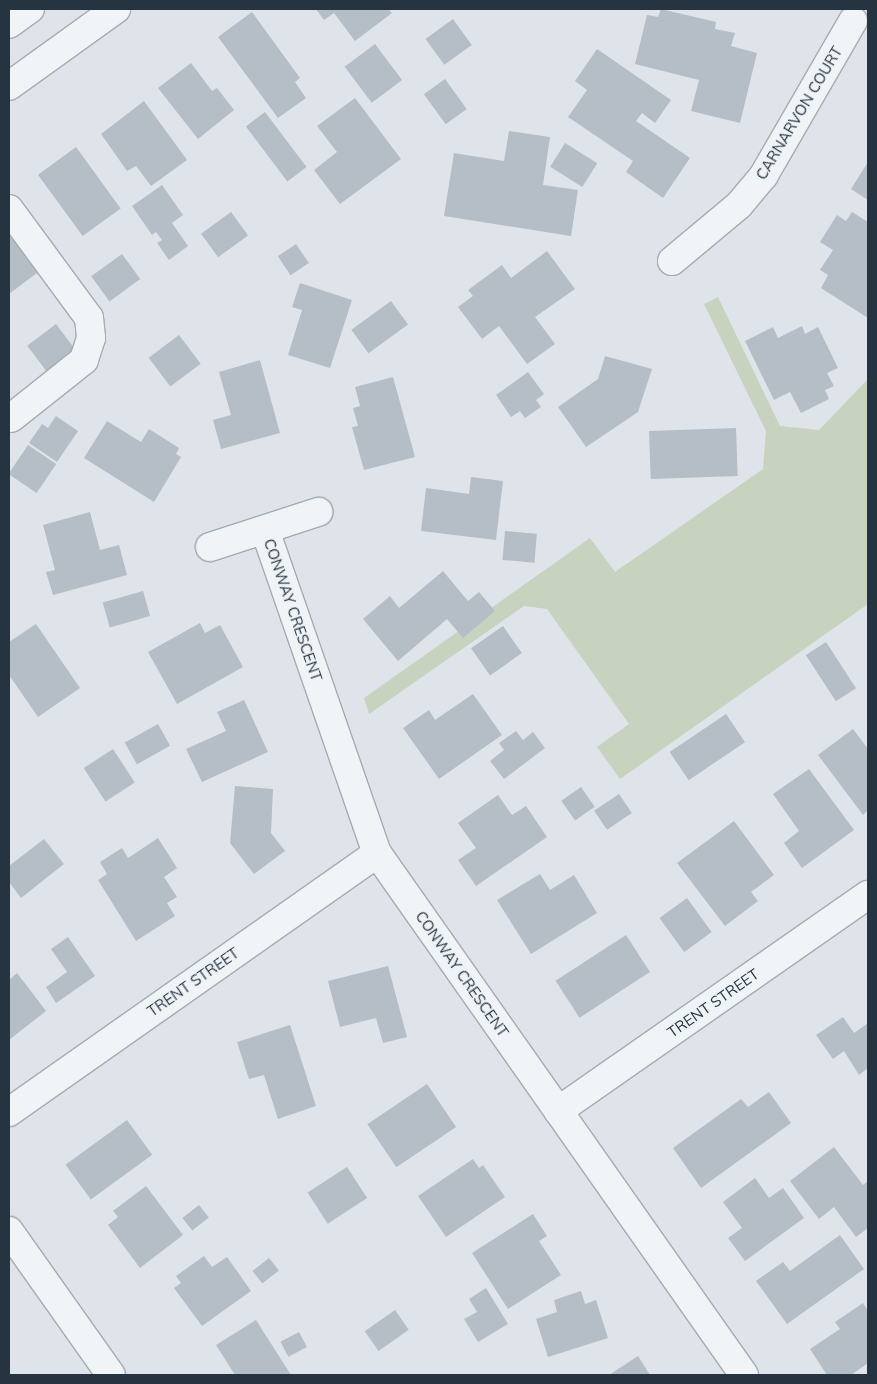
<!DOCTYPE html>
<style>
body{margin:0}
#map{position:relative;width:877px;height:1384px;overflow:hidden;background:#dee4e9;font-family:Mulish,sans-serif}
div>[style]{position:absolute}
.green>*{inset:0;background:#c7d3bf}
.building>*{inset:0;background:#b5bec6;transform-origin:0 0}
.roads{filter:drop-shadow(1px 0 #a3acb3) drop-shadow(-1px 0 #a3acb3) drop-shadow(0 1px #a3acb3) drop-shadow(0 -1px #a3acb3)}
.minor>*{height:28px;margin:-14px;padding:0 14px;transform-origin:14px;border-radius:14px;background:#f1f4f7}
span{translate:-50% -50%;white-space:nowrap;text-align:center;line-height:1.15;-webkit-text-stroke:4px #eef3f6;paint-order:stroke}
.street-label{font-size:15px;color:#263441}
.frame{position:absolute;inset:0;border:10px solid #263441;pointer-events:none}
</style>
<div id="map">
<div class="green">
<i style="clip-path:polygon(718px 297px,780px 426px,819px 430px,868px 379px,868px 604px,620px 779px,597px 747px,629px 724px,547px 609px,524px 606px,369px 714px,364px 698px,590px 538px,615px 572px,763px 469px,766px 431px,704px 304px)"></i>
</div>
<div class="building">
<i style="clip-path:polygon(316px 9px,388px 9px,392px 13px,355px 41px,334px 13px,324px 20px)"></i>
<i style="clip-path:polygon(661px 9px,716px 22px,715px 29px,735px 33px,731px 46px,757px 53px,740px 123px,691px 111px,699px 80px,635px 64px,647px 15px,658px 17px)"></i>
<i style="clip-path:polygon(252px 12px,300px 78px,295px 82px,306px 98px,278px 118px,218px 37px)"></i>
<i style="left:453px;top:19px;width:32px;height:34px;rotate:54deg"></i>
<i style="left:375px;top:44px;width:45px;height:38px;rotate:53deg"></i>
<i style="clip-path:polygon(597px 49px,671px 100px,655px 123px,642px 113px,636px 121px,690px 158px,663px 198px,626px 172px,633px 161px,568px 117px,587px 90px,575px 81px)"></i>
<i style="clip-path:polygon(191px 63px,212px 91px,217px 88px,234px 110px,198px 139px,158px 88px)"></i>
<i style="left:445px;top:79px;width:37px;height:26px;rotate:54deg"></i>
<i style="clip-path:polygon(355px 98px,401px 159px,340px 204px,314px 170px,337px 152px,317px 126px)"></i>
<i style="clip-path:polygon(144px 101px,187px 160px,151px 186px,136px 166px,127px 171px,101px 134px)"></i>
<i style="left:265px;top:112px;width:69px;height:24px;rotate:53deg"></i>
<i style="clip-path:polygon(509px 131px,550px 137px,543px 185px,578px 190px,571px 236px,444px 216px,454px 153px,504px 161px)"></i>
<i style="left:565px;top:143px;width:38px;height:28px;rotate:32deg"></i>
<i style="left:76px;top:147px;width:76px;height:47px;rotate:54deg"></i>
<i style="clip-path:polygon(868px 162px,868px 200px,851px 189px)"></i>
<i style="clip-path:polygon(162px 185px,183px 215px,172px 223px,188px 246px,169px 260px,157px 243px,162px 240px,156px 232px,152px 235px,132px 206px)"></i>
<i style="left:231px;top:212px;width:29px;height:37px;rotate:54deg"></i>
<i style="clip-path:polygon(852px 212px,868px 222px,868px 318px,821px 288px,828px 275px,820px 270px,833px 250px,820px 242px,837px 215px,846px 221px)"></i>
<i style="clip-path:polygon(15px 234px,41px 270px,9px 294px,9px 238px)"></i>
<i style="left:296px;top:244px;width:23px;height:22px;rotate:56deg"></i>
<i style="clip-path:polygon(547px 251px,575px 289px,535px 317px,555px 344px,527px 364px,499px 326px,482px 339px,458px 307px,473px 296px,468px 290px,502px 265px,511px 278px)"></i>
<i style="left:122px;top:254px;width:31px;height:38px;rotate:54deg"></i>
<i style="clip-path:polygon(300px 283px,352px 300px,330px 368px,288px 355px,302px 310px,292px 307px)"></i>
<i style="left:391px;top:301px;width:29px;height:49px;rotate:54deg"></i>
<i style="left:56px;top:324px;width:39px;height:36px;rotate:53deg"></i>
<i style="clip-path:polygon(802px 326px,805px 334px,818px 327px,838px 368px,827px 373px,834px 386px,825px 390px,829px 399px,801px 413px,790px 392px,774px 400px,745px 341px,773px 327px,778px 338px)"></i>
<i style="left:179px;top:335px;width:36px;height:38px;rotate:53deg"></i>
<i style="clip-path:polygon(605px 356px,652px 369px,638px 412px,586px 447px,558px 407px,598px 379px)"></i>
<i style="clip-path:polygon(260px 360px,280px 433px,221px 449px,213px 420px,231px 415px,219px 372px)"></i>
<i style="clip-path:polygon(528px 372px,544px 394px,536px 400px,541px 407px,525px 418px,520px 411px,511px 417px,496px 395px)"></i>
<i style="clip-path:polygon(393px 377px,415px 457px,364px 470px,352px 427px,358px 426px,353px 408px,360px 406px,355px 387px)"></i>
<i style="clip-path:polygon(56px 416px,78px 431px,57px 462px,29px 443px,42px 424px,48px 428px)"></i>
<i style="clip-path:polygon(107px 421px,141px 442px,149px 429px,179px 448px,176px 454px,181px 457px,154px 502px,84px 458px)"></i>
<i style="left:736px;top:428px;width:48px;height:87px;rotate:88deg"></i>
<i style="left:28px;top:445px;width:34px;height:35px;rotate:34deg"></i>
<i style="clip-path:polygon(471px 477px,503px 481px,496px 540px,421px 531px,426px 488px,469px 494px)"></i>
<i style="clip-path:polygon(90px 512px,100px 550px,119px 545px,127px 575px,53px 595px,46px 572px,55px 570px,43px 525px)"></i>
<i style="left:505px;top:531px;width:32px;height:29px;rotate:5deg"></i>
<i style="clip-path:polygon(443px 571px,468px 601px,479px 592px,495px 611px,463px 638px,447px 619px,398px 661px,363px 619px,390px 596px,399px 608px)"></i>
<i style="left:143px;top:591px;width:26px;height:42px;rotate:74deg"></i>
<i style="clip-path:polygon(200px 623px,205px 633px,220px 625px,243px 667px,177px 704px,148px 652px)"></i>
<i style="clip-path:polygon(36px 624px,80px 688px,38px 717px,9px 675px,9px 642px)"></i>
<i style="left:503px;top:626px;width:33px;height:39px;rotate:55deg"></i>
<i style="left:826px;top:642px;width:55px;height:24px;rotate:57deg"></i>
<i style="clip-path:polygon(473px 694px,502px 735px,439px 779px,403px 728px,429px 710px,435px 720px)"></i>
<i style="clip-path:polygon(244px 700px,268px 752px,202px 782px,186px 749px,226px 731px,217px 712px)"></i>
<i style="left:726px;top:714px;width:34px;height:68px;rotate:56deg"></i>
<i style="left:158px;top:724px;width:25px;height:38px;rotate:61deg"></i>
<i style="clip-path:polygon(853px 729px,868px 749px,868px 810px,863px 815px,818px 755px)"></i>
<i style="clip-path:polygon(516px 731px,523px 740px,533px 732px,545px 748px,504px 779px,490px 761px,504px 750px,499px 743px)"></i>
<i style="left:113px;top:749px;width:40px;height:35px;rotate:57deg"></i>
<i style="clip-path:polygon(809px 769px,854px 830px,802px 868px,784px 843px,799px 831px,773px 794px)"></i>
<i style="clip-path:polygon(235px 786px,273px 789px,271px 833px,285px 851px,254px 874px,230px 843px)"></i>
<i style="left:581px;top:787px;width:24px;height:24px;rotate:55deg"></i>
<i style="left:619px;top:794px;width:23px;height:30px;rotate:56deg"></i>
<i style="clip-path:polygon(498px 795px,512px 815px,526px 806px,547px 837px,476px 886px,458px 860px,476px 848px,458px 823px)"></i>
<i style="clip-path:polygon(734px 821px,774px 875px,751px 892px,758px 901px,725px 926px,677px 863px)"></i>
<i style="clip-path:polygon(158px 838px,177px 868px,164px 877px,177px 897px,167px 903px,175px 916px,136px 941px,98px 880px,107px 874px,100px 862px,122px 848px,128px 858px)"></i>
<i style="clip-path:polygon(44px 839px,64px 864px,21px 898px,9px 882px,9px 866px)"></i>
<i style="clip-path:polygon(540px 874px,550px 890px,574px 875px,597px 913px,531px 954px,497px 900px)"></i>
<i style="left:687px;top:898px;width:42px;height:34px;rotate:54deg"></i>
<i style="left:626px;top:935px;width:44px;height:84px;rotate:57deg"></i>
<i style="clip-path:polygon(68px 937px,95px 976px,56px 1003px,46px 987px,67px 972px,51px 949px)"></i>
<i style="clip-path:polygon(388px 966px,407px 1037px,383px 1043px,376px 1018px,340px 1027px,328px 981px)"></i>
<i style="clip-path:polygon(17px 973px,46px 1011px,9px 1040px,9px 980px)"></i>
<i style="clip-path:polygon(843px 1017px,854px 1033px,868px 1023px,868px 1068px,859px 1075px,844px 1051px,833px 1059px,816px 1035px)"></i>
<i style="clip-path:polygon(290px 1025px,316px 1106px,278px 1119px,264px 1075px,249px 1079px,237px 1042px)"></i>
<i style="left:427px;top:1084px;width:52px;height:72px;rotate:56deg"></i>
<i style="clip-path:polygon(769px 1092px,791px 1123px,701px 1188px,673px 1148px,741px 1099px,748px 1107px)"></i>
<i style="left:127px;top:1120px;width:43px;height:76px;rotate:54deg"></i>
<i style="clip-path:polygon(834px 1147px,863px 1185px,868px 1181px,868px 1228px,856px 1237px,834px 1207px,819px 1219px,790px 1181px)"></i>
<i style="clip-path:polygon(473px 1159px,479px 1168px,483px 1165px,505px 1197px,446px 1237px,418px 1196px)"></i>
<i style="left:347px;top:1167px;width:37px;height:47px;rotate:57deg"></i>
<i style="clip-path:polygon(755px 1178px,769px 1198px,783px 1188px,804px 1218px,745px 1261px,728px 1238px,742px 1228px,723px 1202px)"></i>
<i style="clip-path:polygon(146px 1186px,183px 1235px,140px 1268px,108px 1225px,118px 1217px,113px 1211px)"></i>
<i style="left:199px;top:1205px;width:16px;height:21px;rotate:52deg"></i>
<i style="clip-path:polygon(533px 1214px,547px 1236px,539px 1241px,561px 1275px,508px 1309px,472px 1253px)"></i>
<i style="clip-path:polygon(840px 1235px,864px 1269px,787px 1324px,756px 1281px,783px 1262px,790px 1271px)"></i>
<i style="clip-path:polygon(204px 1256px,212px 1267px,227px 1257px,251px 1291px,202px 1326px,174px 1288px,181px 1283px,176px 1276px)"></i>
<i style="left:269px;top:1258px;width:16px;height:21px;rotate:52deg"></i>
<i style="clip-path:polygon(486px 1288px,508px 1324px,478px 1342px,464px 1319px,477px 1312px,469px 1299px)"></i>
<i style="clip-path:polygon(581px 1291px,585px 1304px,596px 1300px,608px 1338px,548px 1357px,536px 1319px,557px 1312px,554px 1300px)"></i>
<i style="clip-path:polygon(863px 1303px,868px 1311px,868px 1363px,851px 1375px,827px 1375px,810px 1349px,840px 1329px,835px 1322px)"></i>
<i style="left:395px;top:1310px;width:24px;height:37px;rotate:55deg"></i>
<i style="clip-path:polygon(256px 1320px,291px 1375px,235px 1375px,216px 1345px)"></i>
<i style="left:299px;top:1332px;width:17px;height:21px;rotate:62deg"></i>
<i style="clip-path:polygon(638px 1356px,650px 1375px,609px 1375px)"></i>
</div>
<div class="roads">
<div class="minor">
<i style="left:9px;top:24px;width:26px;rotate:-36deg"></i>
<i style="left:9px;top:86px;width:132px;rotate:-35.7deg"></i>
<i style="left:9px;top:209px;width:135px;rotate:53.7deg"></i>
<i style="left:89px;top:318px;width:20px;rotate:84deg"></i>
<i style="left:91px;top:338px;width:23px;rotate:108deg"></i>
<i style="left:84px;top:360px;width:93px;rotate:141.5deg"></i>
<i style="left:672px;top:261px;width:87px;rotate:-39.9deg"></i>
<i style="left:739px;top:205px;width:39px;rotate:-50deg"></i>
<i style="left:764px;top:175px;width:178px;rotate:-60deg"></i>
<i style="left:265px;top:530px;width:342px;rotate:70.9deg"></i>
<i style="left:377px;top:853px;width:638px;rotate:54.89deg"></i>
<i style="left:210px;top:547px;width:114px;rotate:-18deg"></i>
<i style="left:558px;top:1111px;width:378px;rotate:-34.9deg"></i>
<i style="left:9px;top:1112px;width:450px;rotate:-35.1deg"></i>
<i style="left:9px;top:1231px;width:176px;rotate:54.7deg"></i>
</div>
</div>
<div class="street-label">
<span style="left:799px;top:113px;rotate:-59deg">CARNARVON COURT</span>
<span style="left:293px;top:610px;rotate:71deg">CONWAY CRESCENT</span>
<span style="left:462px;top:974px;rotate:55deg">CONWAY CRESCENT</span>
<span style="left:193px;top:982px;rotate:-35deg">TRENT STREET</span>
<span style="left:713px;top:1003px;rotate:-35deg">TRENT STREET</span>
</div>
<div class="frame"></div>
</div>
